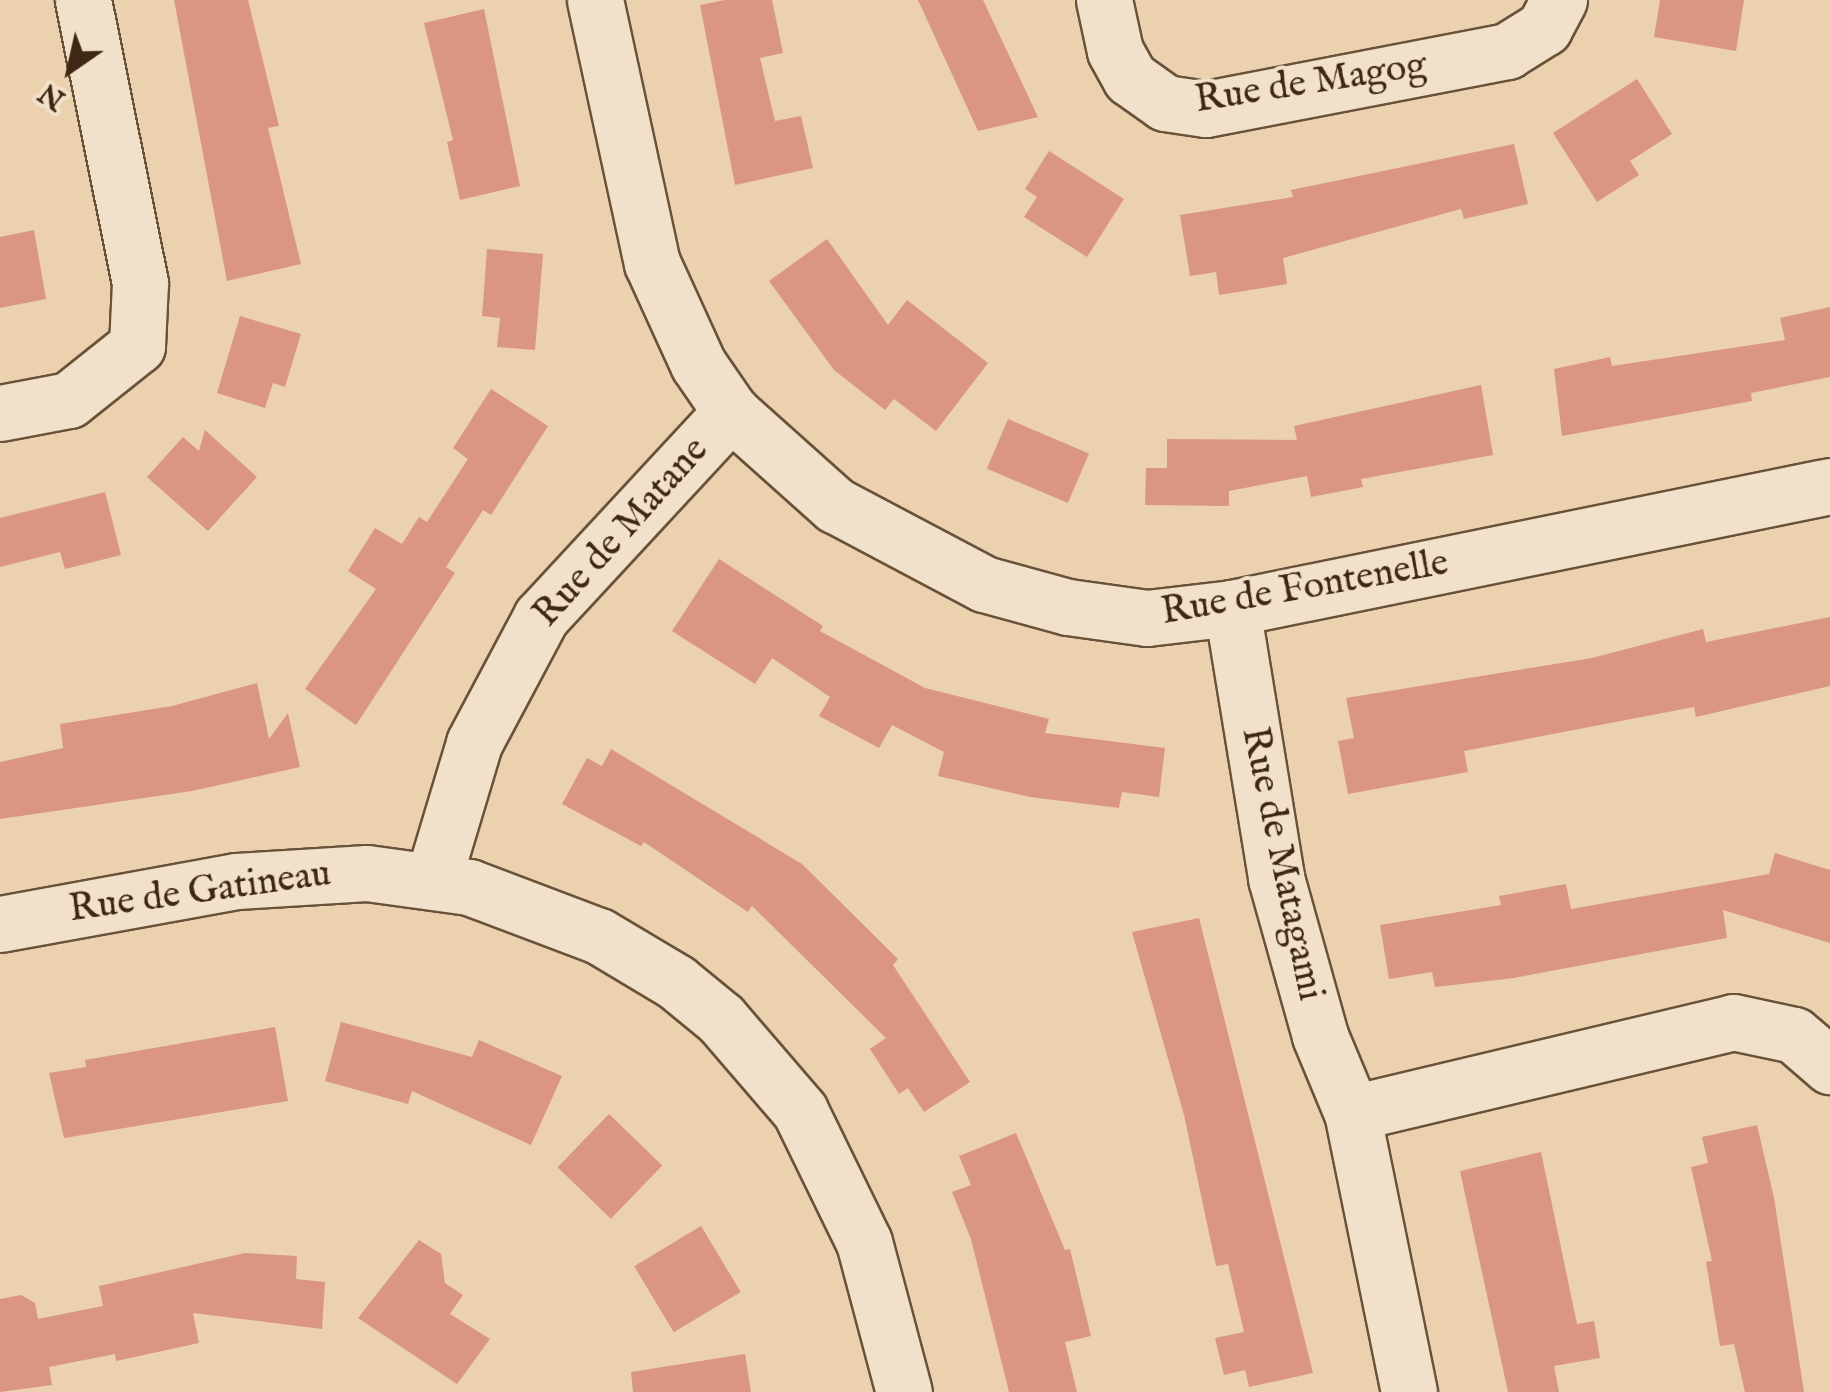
<!DOCTYPE html>
<style>
body{margin:0}
#map{position:relative;width:1830px;height:1392px;overflow:hidden;background:#ebd1ad;font-family:"IM FELL English",serif}
div>[style]{position:absolute}
.building>*{inset:0;background:#da9682;transform-origin:0 0}
.roads{filter:drop-shadow(2px 0 #69523a) drop-shadow(-2px 0 #69523a) drop-shadow(0 2px #69523a) drop-shadow(0 -2px #69523a)}
.minor>*{height:55px;margin:-27.5px;padding:0 27.5px;transform-origin:27.5px;border-radius:27.5px;background:#f2e1ca}
span{translate:-50% -50%;white-space:nowrap;text-align:center;line-height:1.15;-webkit-text-stroke:8px #f2e1ca;paint-order:stroke}
.street-label{font-size:38px;color:#3e2713}
.north{position:absolute;left:20px;top:20px;width:100px;height:100px;-webkit-text-stroke:8px #f2e1ca;paint-order:stroke;rotate:214deg;font-size:28px;font-weight:700;line-height:40px;text-align:center;color:#3e2713}
.north::after{content:'';display:block;margin:auto;width:35px;height:45px;background:#3e2713;clip-path:polygon(50% 0,100% 100%,50% 72%,0 100%)}
</style>
<div id="map">
<div class="building">
<i style="clip-path:polygon(174px 0,248px 0,279px 126px,268px 128px,301px 264px,227px 281px)"></i>
<i style="clip-path:polygon(725px 0,772px 0,783px 53px,760px 58px,775px 121px,801px 116px,813px 168px,735px 185px,700px 5px)"></i>
<i style="clip-path:polygon(918px 0,983px 0,1038px 117px,978px 131px)"></i>
<i style="clip-path:polygon(1660px 0,1744px 0,1736px 51px,1654px 37px)"></i>
<i style="clip-path:polygon(484px 9px,520px 186px,460px 200px,447px 142px,453px 140px,424px 23px)"></i>
<i style="clip-path:polygon(1637px 79px,1672px 134px,1630px 161px,1639px 175px,1597px 202px,1553px 133px)"></i>
<i style="clip-path:polygon(1514px 144px,1528px 204px,1464px 219px,1461px 209px,1283px 258px,1287px 284px,1219px 295px,1216px 272px,1190px 276px,1180px 215px,1293px 197px,1291px 190px)"></i>
<i style="clip-path:polygon(1049px 151px,1124px 199px,1087px 257px,1024px 217px,1037px 197px,1025px 189px)"></i>
<i style="clip-path:polygon(34px 230px,46px 299px,0 308px,0 237px)"></i>
<i style="clip-path:polygon(827px 239px,888px 325px,907px 300px,988px 363px,936px 431px,894px 399px,885px 410px,834px 370px,769px 281px)"></i>
<i style="clip-path:polygon(487px 249px,543px 254px,535px 350px,497px 347px,500px 318px,482px 316px)"></i>
<i style="clip-path:polygon(1830px 307px,1830px 377px,1751px 393px,1752px 401px,1562px 436px,1554px 369px,1610px 357px,1612px 366px,1785px 340px,1780px 318px)"></i>
<i style="clip-path:polygon(240px 316px,301px 334px,285px 387px,273px 383px,265px 408px,217px 393px)"></i>
<i style="clip-path:polygon(1481px 385px,1493px 455px,1361px 479px,1363px 487px,1311px 497px,1307px 476px,1229px 491px,1229px 506px,1145px 505px,1146px 468px,1167px 468px,1167px 439px,1297px 440px,1294px 426px)"></i>
<i style="clip-path:polygon(491px 389px,548px 426px,491px 515px,483px 510px,446px 567px,455px 573px,356px 725px,305px 689px,376px 589px,348px 571px,375px 528px,402px 544px,419px 517px,427px 522px,468px 459px,453px 448px)"></i>
<i style="left:1008px;top:419px;width:88px;height:54px;rotate:23deg"></i>
<i style="clip-path:polygon(205px 430px,257px 477px,208px 531px,147px 477px,183px 437px,199px 451px)"></i>
<i style="clip-path:polygon(105px 492px,121px 555px,65px 569px,60px 552px,0 567px,0 518px)"></i>
<i style="clip-path:polygon(719px 559px,823px 626px,820px 631px,925px 688px,1049px 719px,1045px 733px,1165px 748px,1159px 797px,1122px 792px,1119px 808px,1030px 797px,938px 776px,944px 752px,892px 725px,879px 748px,819px 716px,830px 697px,772px 658px,755px 684px,672px 631px)"></i>
<i style="clip-path:polygon(1830px 617px,1830px 686px,1696px 717px,1694px 707px,1464px 751px,1468px 772px,1348px 794px,1338px 741px,1354px 738px,1346px 698px,1592px 658px,1703px 629px,1706px 642px)"></i>
<i style="clip-path:polygon(257px 683px,269px 739px,288px 713px,300px 767px,192px 791px,0 819px,0 762px,63px 748px,60px 724px,172px 706px)"></i>
<i style="clip-path:polygon(611px 749px,802px 864px,898px 959px,893px 965px,970px 1082px,924px 1112px,908px 1088px,899px 1094px,870px 1049px,886px 1038px,752px 906px,748px 912px,644px 842px,641px 846px,562px 804px,587px 758px,602px 766px)"></i>
<i style="clip-path:polygon(1775px 853px,1830px 870px,1830px 943px,1723px 910px,1727px 938px,1514px 978px,1435px 987px,1432px 972px,1389px 979px,1380px 925px,1501px 905px,1499px 896px,1566px 884px,1571px 909px,1769px 874px)"></i>
<i style="clip-path:polygon(1199px 918px,1313px 1373px,1249px 1387px,1245px 1370px,1224px 1375px,1215px 1338px,1244px 1332px,1228px 1264px,1216px 1266px,1184px 1115px,1132px 932px)"></i>
<i style="clip-path:polygon(341px 1022px,472px 1057px,479px 1040px,562px 1076px,531px 1145px,412px 1091px,408px 1104px,325px 1081px)"></i>
<i style="clip-path:polygon(275px 1027px,288px 1101px,64px 1138px,49px 1073px,86px 1067px,85px 1060px)"></i>
<i style="left:609px;top:1114px;width:74px;height:74px;rotate:44deg"></i>
<i style="clip-path:polygon(1757px 1125px,1774px 1198px,1804px 1392px,1745px 1392px,1734px 1344px,1720px 1346px,1706px 1262px,1712px 1261px,1691px 1167px,1708px 1163px,1702px 1137px)"></i>
<i style="clip-path:polygon(1016px 1133px,1065px 1250px,1070px 1249px,1091px 1336px,1065px 1342px,1077px 1392px,1009px 1392px,971px 1239px,952px 1192px,971px 1185px,959px 1156px)"></i>
<i style="clip-path:polygon(1541px 1152px,1577px 1324px,1594px 1321px,1600px 1358px,1554px 1366px,1559px 1392px,1508px 1392px,1460px 1171px)"></i>
<i style="left:701px;top:1226px;width:77px;height:78px;rotate:59deg"></i>
<i style="clip-path:polygon(419px 1240px,441px 1254px,445px 1283px,463px 1295px,450px 1314px,490px 1339px,457px 1384px,358px 1318px)"></i>
<i style="clip-path:polygon(245px 1253px,297px 1256px,296px 1279px,325px 1282px,322px 1329px,193px 1313px,199px 1343px,116px 1361px,115px 1354px,49px 1367px,52px 1385px,0 1392px,0 1299px,21px 1295px,35px 1303px,38px 1319px,103px 1306px,99px 1286px)"></i>
<i style="clip-path:polygon(745px 1354px,751px 1392px,633px 1392px,631px 1372px)"></i>
</div>
<div class="roads">
<div class="minor">
<i style="left:595px;top:0;width:269px;rotate:77.8deg"></i>
<i style="left:652px;top:263px;width:111px;rotate:65.5deg"></i>
<i style="left:698px;top:364px;width:58px;rotate:55.5deg"></i>
<i style="left:731px;top:412px;width:140px;rotate:41.8deg"></i>
<i style="left:835px;top:505px;width:169px;rotate:27.9deg"></i>
<i style="left:984px;top:584px;width:87px;rotate:15.3deg"></i>
<i style="left:1068px;top:607px;width:80px;rotate:7.9deg"></i>
<i style="left:1147px;top:618px;width:86px;rotate:-6.7deg"></i>
<i style="left:1232px;top:608px;width:610px;rotate:-11.53deg"></i>
<i style="left:1104px;top:0;width:52px;rotate:77.8deg"></i>
<i style="left:1115px;top:51px;width:31px;rotate:61deg"></i>
<i style="left:1130px;top:78px;width:43px;rotate:35.5deg"></i>
<i style="left:1165px;top:103px;width:41px;rotate:8.3deg"></i>
<i style="left:1206px;top:109px;width:307px;rotate:-10.9deg"></i>
<i style="left:1507px;top:51px;width:44px;rotate:-31.9deg"></i>
<i style="left:1544px;top:28px;width:32px;rotate:-62deg"></i>
<i style="left:0;top:413px;width:70px;rotate:-10.7deg"></i>
<i style="left:69px;top:400px;width:87px;rotate:-38.5deg"></i>
<i style="left:137px;top:346px;width:63px;rotate:-87.3deg"></i>
<i style="left:140px;top:283px;width:289px;rotate:-101.4deg"></i>
<i style="left:1232px;top:608px;width:274px;rotate:80.7deg"></i>
<i style="left:1276px;top:878px;width:164px;rotate:74.4deg"></i>
<i style="left:1320px;top:1036px;width:83px;rotate:67.4deg"></i>
<i style="left:433px;top:880px;width:143px;rotate:-73.3deg"></i>
<i style="left:474px;top:743px;width:143px;rotate:-62deg"></i>
<i style="left:541px;top:617px;width:280px;rotate:-47.2deg"></i>
<i style="left:0;top:924px;width:241px;rotate:-10.3deg"></i>
<i style="left:237px;top:881px;width:130px;rotate:-3.5deg"></i>
<i style="left:367px;top:873px;width:103px;rotate:7.8deg"></i>
<i style="left:469px;top:887px;width:139px;rotate:20.7deg"></i>
<i style="left:599px;top:936px;width:90px;rotate:30.9deg"></i>
<i style="left:676px;top:982px;width:58px;rotate:39.4deg"></i>
<i style="left:721px;top:1019px;width:121px;rotate:49.3deg"></i>
<i style="left:800px;top:1111px;width:146px;rotate:64deg"></i>
<i style="left:864px;top:1242px;width:155px;rotate:75.1deg"></i>
<i style="left:1409px;top:1392px;width:285px;rotate:-101.5deg"></i>
<i style="left:1352px;top:1113px;width:392px;rotate:-13.4deg"></i>
<i style="left:1733px;top:1022px;width:62px;rotate:12deg"></i>
<i style="left:1794px;top:1035px;width:48px;rotate:40.7deg"></i>
</div>
</div>
<div class="street-label">
<span style="left:1311px;top:84px;rotate:-9deg">Rue de Magog</span>
<span style="left:622px;top:533px;rotate:-48deg">Rue de Matane</span>
<span style="left:1305px;top:589px;rotate:-10deg">Rue de Fontenelle</span>
<span style="left:1281px;top:864px;rotate:78deg">Rue de Matagami</span>
<span style="left:200px;top:893px;rotate:-8deg">Rue de Gatineau</span>
</div>
<div class="north">N</div>
</div>
